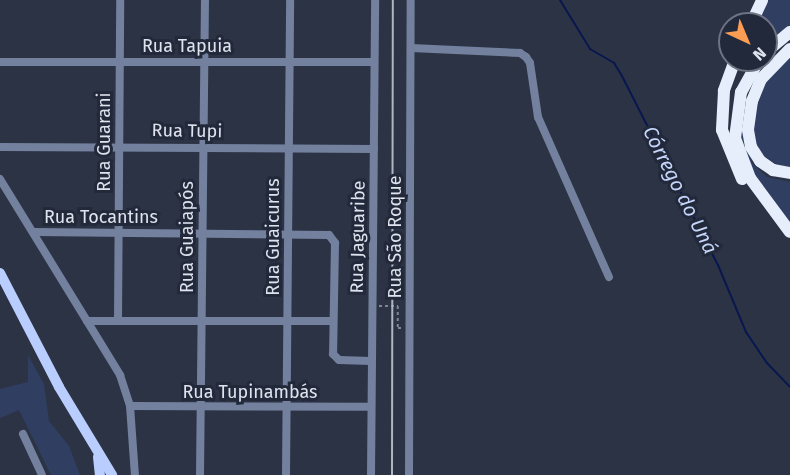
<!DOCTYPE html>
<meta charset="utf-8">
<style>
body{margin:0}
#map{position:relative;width:790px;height:475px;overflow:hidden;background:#2c3345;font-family:"Fira Sans",sans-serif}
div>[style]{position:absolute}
.green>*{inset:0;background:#303e61}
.stream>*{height:2px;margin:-1px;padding:0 1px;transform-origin:1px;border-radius:1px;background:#09174f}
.path>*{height:1.5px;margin-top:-0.75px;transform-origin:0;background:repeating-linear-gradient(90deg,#808694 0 3px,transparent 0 6px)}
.minor>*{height:8px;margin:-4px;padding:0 4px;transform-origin:4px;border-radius:4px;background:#74819e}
.major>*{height:10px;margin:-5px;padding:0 5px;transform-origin:5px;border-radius:5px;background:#b9cefe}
.highway>*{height:12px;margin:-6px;padding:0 6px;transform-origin:6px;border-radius:6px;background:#e6edfb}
.rail>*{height:2px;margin:-1px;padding:0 1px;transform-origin:1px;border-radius:1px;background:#afb5c1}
span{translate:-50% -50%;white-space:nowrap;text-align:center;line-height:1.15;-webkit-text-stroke:6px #22293a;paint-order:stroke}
.street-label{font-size:18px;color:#dee3ee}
.water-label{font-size:20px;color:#c6d5fa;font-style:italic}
.north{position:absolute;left:718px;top:12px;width:60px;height:60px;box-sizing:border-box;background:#22293a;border:2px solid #6d7382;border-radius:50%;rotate:136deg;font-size:16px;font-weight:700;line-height:24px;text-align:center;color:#dee3ee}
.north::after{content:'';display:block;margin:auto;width:21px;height:27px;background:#fc9d53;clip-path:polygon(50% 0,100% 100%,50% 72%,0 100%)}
</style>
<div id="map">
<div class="green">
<i style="clip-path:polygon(765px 0,790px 0,790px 29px,766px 48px,766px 24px,754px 24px)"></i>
<i style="clip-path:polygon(790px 43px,790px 48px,769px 67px,743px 131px,752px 163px,767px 177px,790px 182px,790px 223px,763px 193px,740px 147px,744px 106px,750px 90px,768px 61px)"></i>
<i style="clip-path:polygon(790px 54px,790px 167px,777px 165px,762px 154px,753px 140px,753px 116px,768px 77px)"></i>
<i style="clip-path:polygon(28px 355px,44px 384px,49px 421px,69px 446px,80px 475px,51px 475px,19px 410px,0 418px,0 389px,28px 382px)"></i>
</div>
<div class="stream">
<i style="left:560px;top:0;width:57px;rotate:58.5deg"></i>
<i style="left:590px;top:49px;width:28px;rotate:30deg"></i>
<i style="left:614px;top:63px;width:15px;rotate:58deg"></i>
<i style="left:622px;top:76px;width:212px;rotate:63.1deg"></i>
<i style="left:718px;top:265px;width:73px;rotate:67.3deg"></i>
<i style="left:746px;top:332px;width:37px;rotate:56deg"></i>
<i style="left:767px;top:363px;width:33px;rotate:46deg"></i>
</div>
<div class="path">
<i style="left:379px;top:306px;width:19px"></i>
<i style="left:398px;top:306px;width:22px;rotate:90deg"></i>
<i style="left:398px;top:328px;width:5px"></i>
</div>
<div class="minor">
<i style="left:411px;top:48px;width:109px;rotate:2.6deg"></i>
<i style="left:520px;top:53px;width:7px;rotate:34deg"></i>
<i style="left:526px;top:57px;width:7px;rotate:56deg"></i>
<i style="left:530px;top:63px;width:55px;rotate:81.6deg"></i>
<i style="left:538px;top:117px;width:175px;rotate:66.1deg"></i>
<i style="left:0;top:62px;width:374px"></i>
<i style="left:0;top:147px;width:374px;rotate:0.3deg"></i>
<i style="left:0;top:179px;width:230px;rotate:58.5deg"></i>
<i style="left:120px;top:375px;width:33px;rotate:72deg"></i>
<i style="left:130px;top:406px;width:69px;rotate:85.9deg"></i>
<i style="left:34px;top:232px;width:295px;rotate:0.6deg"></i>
<i style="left:329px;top:235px;width:10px;rotate:53deg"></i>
<i style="left:335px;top:243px;width:111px;rotate:91deg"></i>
<i style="left:333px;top:354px;width:8px;rotate:45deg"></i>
<i style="left:339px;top:360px;width:32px;rotate:2deg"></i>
<i style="left:118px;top:320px;width:320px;rotate:-89.6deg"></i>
<i style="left:87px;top:321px;width:246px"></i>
<i style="left:130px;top:406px;width:241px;rotate:0.2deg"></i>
<i style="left:23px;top:434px;width:45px;rotate:65.1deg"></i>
<i style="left:200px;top:475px;width:475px;rotate:-89.4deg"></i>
<i style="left:286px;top:475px;width:475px;rotate:-89.5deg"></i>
<i style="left:371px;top:475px;width:475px;rotate:-89.5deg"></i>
<i style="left:409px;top:475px;width:475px;rotate:-89.8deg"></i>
</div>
<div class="major">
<i style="left:0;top:273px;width:128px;rotate:62.6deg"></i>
<i style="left:59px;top:387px;width:103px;rotate:58.9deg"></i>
<i style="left:98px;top:457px;width:18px;rotate:84deg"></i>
</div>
<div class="highway">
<i style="left:751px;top:24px;width:26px;rotate:-65deg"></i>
<i style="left:790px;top:49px;width:42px;rotate:134deg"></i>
<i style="left:761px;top:79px;width:24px;rotate:112deg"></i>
<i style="left:752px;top:101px;width:29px;rotate:98deg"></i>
<i style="left:748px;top:130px;width:17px;rotate:80deg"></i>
<i style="left:751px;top:147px;width:17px;rotate:57deg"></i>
<i style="left:760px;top:161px;width:16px;rotate:35deg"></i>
<i style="left:773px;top:170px;width:17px;rotate:10deg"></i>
<i style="left:766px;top:52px;width:31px;rotate:-40deg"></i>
<i style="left:735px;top:60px;width:33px;rotate:110deg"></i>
<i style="left:724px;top:91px;width:39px;rotate:93deg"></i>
<i style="left:722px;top:130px;width:53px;rotate:67.8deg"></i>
<i style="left:759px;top:60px;width:37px;rotate:119deg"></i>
<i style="left:741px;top:92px;width:46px;rotate:97.4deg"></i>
<i style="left:735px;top:138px;width:43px;rotate:69.4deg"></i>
<i style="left:750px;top:178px;width:67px;rotate:53.5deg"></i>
</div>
<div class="rail">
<i style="left:392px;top:475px;width:475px;rotate:-89.9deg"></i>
</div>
<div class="street-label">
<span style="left:187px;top:46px">Rua Tapuia</span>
<span style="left:187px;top:131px;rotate:1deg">Rua Tupi</span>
<span style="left:104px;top:142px;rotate:-90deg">Rua Guarani</span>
<span style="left:101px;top:217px">Rua Tocantins</span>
<span style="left:187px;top:237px;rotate:-90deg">Rua Guaiapós</span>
<span style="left:273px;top:237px;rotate:-90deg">Rua Guaicurus</span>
<span style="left:358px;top:237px;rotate:-89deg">Rua Jaguaribe</span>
<span style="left:395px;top:237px;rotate:-90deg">Rua São Roque</span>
<span style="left:250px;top:392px">Rua Tupinambás</span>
</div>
<div class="water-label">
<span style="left:680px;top:190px;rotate:63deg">Córrego do Uná</span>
</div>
<div class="north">N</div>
</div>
